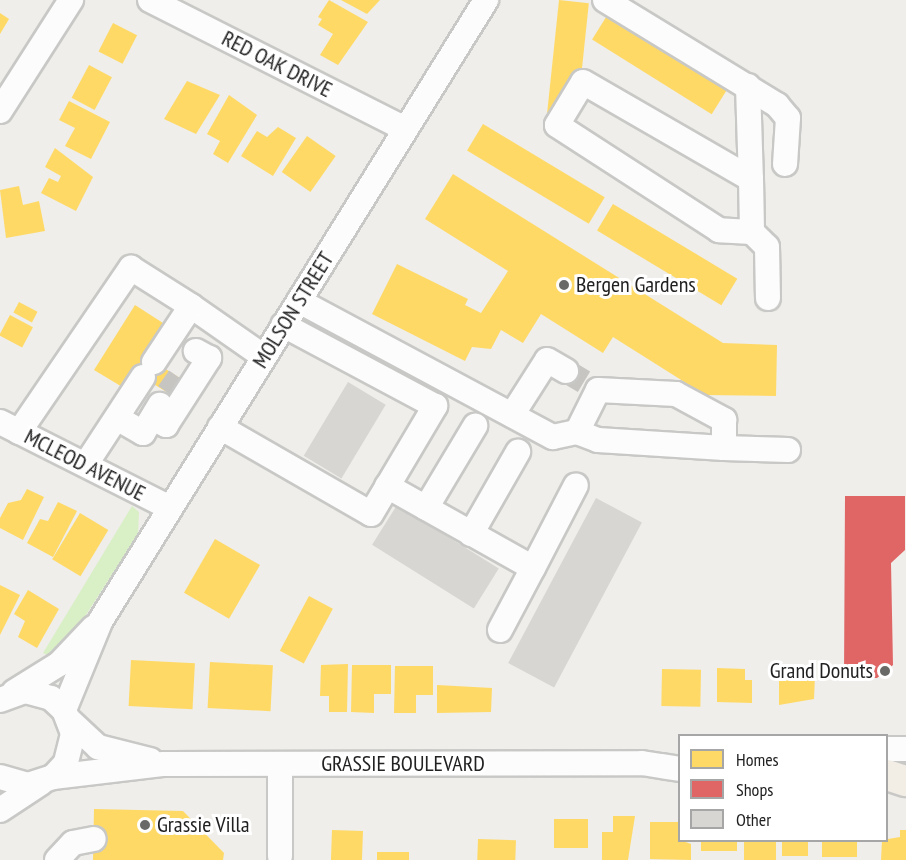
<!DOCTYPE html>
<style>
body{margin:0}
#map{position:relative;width:906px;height:860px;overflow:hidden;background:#efeeea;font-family:"PT Sans Narrow",sans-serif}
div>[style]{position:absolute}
.grass>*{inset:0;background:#d9efc6}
.homes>*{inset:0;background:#ffd966;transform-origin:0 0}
.shops>*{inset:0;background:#e06666}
.building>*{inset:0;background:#d8d6d2;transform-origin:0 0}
.minor-tunnel>*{height:24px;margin-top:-12px;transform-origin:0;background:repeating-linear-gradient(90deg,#c6c5c2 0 24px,transparent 0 36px)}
.roads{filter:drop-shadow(2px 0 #c8c8c6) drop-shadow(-2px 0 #c8c8c6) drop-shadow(0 2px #c8c8c6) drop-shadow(0 -2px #c8c8c6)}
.minor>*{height:24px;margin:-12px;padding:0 12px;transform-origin:12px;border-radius:12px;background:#fdfcfc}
.major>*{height:30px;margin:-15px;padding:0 15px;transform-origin:15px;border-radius:15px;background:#f2eee6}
.dots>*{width:16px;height:16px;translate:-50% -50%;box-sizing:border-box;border:3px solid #fff;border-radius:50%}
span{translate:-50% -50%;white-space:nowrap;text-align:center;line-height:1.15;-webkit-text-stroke:6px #fff;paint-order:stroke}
.street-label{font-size:22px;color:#212121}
.poi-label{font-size:22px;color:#212121}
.left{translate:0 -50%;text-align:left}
.right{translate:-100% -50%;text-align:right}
.legend{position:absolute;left:678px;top:734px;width:210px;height:108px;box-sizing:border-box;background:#fff;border:2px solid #a6a6a6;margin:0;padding:8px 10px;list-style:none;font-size:18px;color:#212121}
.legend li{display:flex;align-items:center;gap:12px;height:30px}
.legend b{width:30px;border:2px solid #a6a6a6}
</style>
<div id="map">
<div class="grass">
<i style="clip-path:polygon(132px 506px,139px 512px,138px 534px,57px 660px,43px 653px)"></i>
</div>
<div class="homes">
<i style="clip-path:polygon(329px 0,368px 22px,338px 65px,320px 55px,333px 34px,318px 25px,322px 19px,318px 17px)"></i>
<i style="clip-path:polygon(341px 0,380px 0,367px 14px)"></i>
<i style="left:559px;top:0;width:30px;height:130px;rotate:6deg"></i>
<i style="clip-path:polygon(0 13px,9px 19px,0 34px)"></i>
<i style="left:608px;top:14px;width:141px;height:30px;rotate:32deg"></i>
<i style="left:113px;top:23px;width:27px;height:32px;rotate:27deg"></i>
<i style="left:89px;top:65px;width:26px;height:37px;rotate:28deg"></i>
<i style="clip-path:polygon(187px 81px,220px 95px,196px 134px,164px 119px)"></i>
<i style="clip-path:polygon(229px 95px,257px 115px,228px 163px,213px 154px,220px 141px,207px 134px)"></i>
<i style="clip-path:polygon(69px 101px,110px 122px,91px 159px,65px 146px,75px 128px,59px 120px)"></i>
<i style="left:483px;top:124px;width:142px;height:31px;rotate:31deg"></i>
<i style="clip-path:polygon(278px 127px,296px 138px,273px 176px,241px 156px,257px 131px,267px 137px)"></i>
<i style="left:307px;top:136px;width:35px;height:44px;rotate:35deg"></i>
<i style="clip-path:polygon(55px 148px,93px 177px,76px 211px,41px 193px,49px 178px,58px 182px,61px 176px,45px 167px)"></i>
<i style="clip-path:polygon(453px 174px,723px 343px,777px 345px,776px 396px,705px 395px,613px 337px,603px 353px,541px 314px,523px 343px,501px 330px,491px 349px,472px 347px,465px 361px,372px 314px,397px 264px,468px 299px,465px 305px,481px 313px,508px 271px,425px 219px)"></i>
<i style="clip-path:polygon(19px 186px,23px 205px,39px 201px,45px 231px,6px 238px,0 190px)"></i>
<i style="left:613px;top:204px;width:145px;height:31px;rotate:31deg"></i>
<i style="left:19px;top:302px;width:21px;height:12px;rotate:28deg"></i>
<i style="clip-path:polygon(135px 305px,163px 323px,143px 355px,188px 383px,178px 399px,134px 372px,124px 388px,94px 370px)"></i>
<i style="left:10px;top:315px;width:26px;height:23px;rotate:28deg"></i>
<i style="clip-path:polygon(27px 489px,44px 497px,23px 540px,0 528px,0 518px,8px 503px,21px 500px)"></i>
<i style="clip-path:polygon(58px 502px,77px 511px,53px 557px,27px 543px,40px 519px,48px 521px)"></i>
<i style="left:80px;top:513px;width:33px;height:54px;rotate:31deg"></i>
<i style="left:215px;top:539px;width:52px;height:62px;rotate:30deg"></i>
<i style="clip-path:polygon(0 585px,20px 595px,0 635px)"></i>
<i style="clip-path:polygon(28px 590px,59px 609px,37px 648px,18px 637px,25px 621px,14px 614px)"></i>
<i style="left:309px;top:596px;width:27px;height:62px;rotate:28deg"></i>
<i style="left:131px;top:660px;width:64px;height:46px;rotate:3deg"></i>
<i style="left:210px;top:662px;width:63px;height:46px;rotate:3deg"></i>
<i style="clip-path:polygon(348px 664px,347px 712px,329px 712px,329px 696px,320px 696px,321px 665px)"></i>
<i style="clip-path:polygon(352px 665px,391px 665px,391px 694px,374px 694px,374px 713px,351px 712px)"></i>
<i style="clip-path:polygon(395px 666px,433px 666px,433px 695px,416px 695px,416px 713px,394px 713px)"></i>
<i style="clip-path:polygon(717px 668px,745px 669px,745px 680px,752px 680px,752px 703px,717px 702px)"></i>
<i style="left:662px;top:669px;width:39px;height:37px;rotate:1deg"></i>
<i style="clip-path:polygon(779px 674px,815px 675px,814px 699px,779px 705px)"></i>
<i style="clip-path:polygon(437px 685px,492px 688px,491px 712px,437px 713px)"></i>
<i style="clip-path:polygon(94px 809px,183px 811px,224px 853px,223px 860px,93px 860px)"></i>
<i style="clip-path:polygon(613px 816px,635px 816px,628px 860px,602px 860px,602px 832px,613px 832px)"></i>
<i style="left:554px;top:819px;width:34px;height:29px"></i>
<i style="clip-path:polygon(650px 822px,680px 822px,680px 840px,691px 844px,691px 860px,650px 859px)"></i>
<i style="left:332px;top:830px;width:31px;height:30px;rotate:2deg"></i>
<i style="clip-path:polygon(900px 830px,906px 830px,906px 860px,881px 860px,882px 840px,900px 837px)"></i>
<i style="left:478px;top:839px;width:38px;height:21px;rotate:2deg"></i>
<i style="left:701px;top:840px;width:36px;height:11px"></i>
<i style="left:744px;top:840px;width:32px;height:20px"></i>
<i style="left:782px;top:840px;width:26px;height:16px"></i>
<i style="left:822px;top:840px;width:35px;height:17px"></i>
<i style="left:377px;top:852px;width:32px;height:8px"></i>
</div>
<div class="shops">
<i style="clip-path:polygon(845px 496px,905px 496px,905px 550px,891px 563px,893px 665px,877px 678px,844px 678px)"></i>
</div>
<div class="building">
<i style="left:348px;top:382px;width:44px;height:86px;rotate:31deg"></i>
<i style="left:596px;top:498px;width:52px;height:187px;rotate:28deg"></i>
<i style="left:397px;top:505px;width:120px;height:47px;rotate:32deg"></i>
</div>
<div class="minor-tunnel">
<i style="left:566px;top:371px;width:21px;rotate:31deg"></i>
<i style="left:168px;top:393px;width:19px;rotate:-55deg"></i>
</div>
<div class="roads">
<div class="minor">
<i style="left:150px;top:0;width:286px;rotate:26.8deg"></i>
<i style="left:605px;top:0;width:202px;rotate:31.4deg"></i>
<i style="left:777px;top:105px;width:17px;rotate:50deg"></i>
<i style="left:788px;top:118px;width:46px;rotate:93.7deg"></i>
<i style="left:748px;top:86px;width:93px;rotate:88.2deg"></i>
<i style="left:751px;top:179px;width:53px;rotate:88.9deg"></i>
<i style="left:752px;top:232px;width:33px;rotate:-177deg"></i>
<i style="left:719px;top:230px;width:193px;rotate:-147.1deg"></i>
<i style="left:557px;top:125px;width:50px;rotate:-58.8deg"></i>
<i style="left:583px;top:82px;width:194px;rotate:30deg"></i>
<i style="left:0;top:111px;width:132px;rotate:-57.4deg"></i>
<i style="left:752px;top:232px;width:21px;rotate:45deg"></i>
<i style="left:767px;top:247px;width:51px;rotate:88.9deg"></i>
<i style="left:299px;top:301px;width:288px;rotate:28.2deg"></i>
<i style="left:553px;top:437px;width:25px;rotate:-12deg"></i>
<i style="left:577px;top:432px;width:47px;rotate:-63.4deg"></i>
<i style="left:598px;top:390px;width:78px;rotate:2.9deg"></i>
<i style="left:676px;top:394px;width:55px;rotate:28.4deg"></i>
<i style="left:724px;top:420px;width:28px;rotate:90deg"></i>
<i style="left:724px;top:448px;width:64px;rotate:1.8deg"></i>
<i style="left:154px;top:362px;width:67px;rotate:-56.5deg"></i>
<i style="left:191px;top:306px;width:89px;rotate:34.9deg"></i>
<i style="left:512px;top:415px;width:65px;rotate:-57.5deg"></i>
<i style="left:547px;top:360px;width:22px;rotate:30deg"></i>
<i style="left:117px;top:418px;width:30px;rotate:30deg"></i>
<i style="left:143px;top:433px;width:33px;rotate:-59deg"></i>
<i style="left:153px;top:418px;width:15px;rotate:28deg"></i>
<i style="left:166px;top:425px;width:80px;rotate:-57.3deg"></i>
<i style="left:209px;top:358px;width:15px;rotate:-152deg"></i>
<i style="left:0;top:422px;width:191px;rotate:26.8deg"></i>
<i style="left:220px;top:427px;width:174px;rotate:29.9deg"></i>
<i style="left:371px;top:514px;width:126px;rotate:-59.3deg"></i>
<i style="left:435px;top:406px;width:172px;rotate:-151.9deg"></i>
<i style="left:19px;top:432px;width:199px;rotate:-55.7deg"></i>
<i style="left:131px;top:268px;width:71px;rotate:32.3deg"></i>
<i style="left:577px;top:432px;width:22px;rotate:21deg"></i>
<i style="left:598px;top:440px;width:126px;rotate:3.6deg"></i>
<i style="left:86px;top:464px;width:104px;rotate:-56.8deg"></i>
<i style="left:387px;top:486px;width:167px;rotate:29.3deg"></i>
<i style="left:533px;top:568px;width:93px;rotate:-62.6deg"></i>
<i style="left:426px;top:508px;width:96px;rotate:-59.1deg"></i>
<i style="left:471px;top:534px;width:95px;rotate:-60.2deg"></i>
<i style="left:500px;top:630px;width:70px;rotate:-62deg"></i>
<i style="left:14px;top:692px;width:53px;rotate:-31.9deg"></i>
<i style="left:59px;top:664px;width:50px;rotate:-46.6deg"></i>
<i style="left:0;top:700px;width:27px;rotate:-20deg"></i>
<i style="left:25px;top:691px;width:27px;rotate:15deg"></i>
<i style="left:51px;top:698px;width:18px;rotate:43deg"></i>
<i style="left:64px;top:710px;width:26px;rotate:69deg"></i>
<i style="left:73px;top:734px;width:30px;rotate:104deg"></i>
<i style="left:66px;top:763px;width:19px;rotate:133deg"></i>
<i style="left:53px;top:777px;width:26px;rotate:162deg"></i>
<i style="left:28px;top:785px;width:29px;rotate:-164deg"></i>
<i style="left:64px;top:710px;width:97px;rotate:-67.7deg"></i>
<i style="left:101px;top:620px;width:730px;rotate:-58.16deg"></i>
<i style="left:69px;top:720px;width:40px;rotate:43deg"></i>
<i style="left:98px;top:747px;width:54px;rotate:14deg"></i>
<i style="left:886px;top:749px;width:20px"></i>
<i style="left:280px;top:764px;width:92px;rotate:90deg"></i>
<i style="left:53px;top:777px;width:112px;rotate:-6.7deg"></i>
<i style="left:164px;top:764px;width:478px;rotate:-0.1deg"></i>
<i style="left:642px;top:763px;width:38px;rotate:9deg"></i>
<i style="left:0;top:810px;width:49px;rotate:-33.4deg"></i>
<i style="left:57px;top:860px;width:23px;rotate:-47deg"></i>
<i style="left:73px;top:843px;width:21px;rotate:-11deg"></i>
</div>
<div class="major">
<i style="left:887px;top:775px;width:20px;rotate:18deg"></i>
</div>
</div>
<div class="dots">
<i style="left:564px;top:285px;background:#696967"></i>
<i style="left:885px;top:671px;background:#696967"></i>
<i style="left:145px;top:825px;background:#696967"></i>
</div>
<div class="street-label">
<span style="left:277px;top:64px;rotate:27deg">RED OAK DRIVE</span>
<span style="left:293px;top:310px;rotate:-58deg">MOLSON STREET</span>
<span style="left:85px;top:465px;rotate:27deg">MCLEOD AVENUE</span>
<span style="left:403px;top:764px">GRASSIE BOULEVARD</span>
</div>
<div class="poi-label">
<span class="left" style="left:576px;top:285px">Bergen Gardens</span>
<span class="right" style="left:873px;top:671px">Grand Donuts</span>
<span class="left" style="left:157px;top:825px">Grassie Villa</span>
</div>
<ul class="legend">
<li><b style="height:16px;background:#ffd966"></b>Homes</li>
<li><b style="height:16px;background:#e06666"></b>Shops</li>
<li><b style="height:16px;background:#d8d6d2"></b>Other</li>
</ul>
</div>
